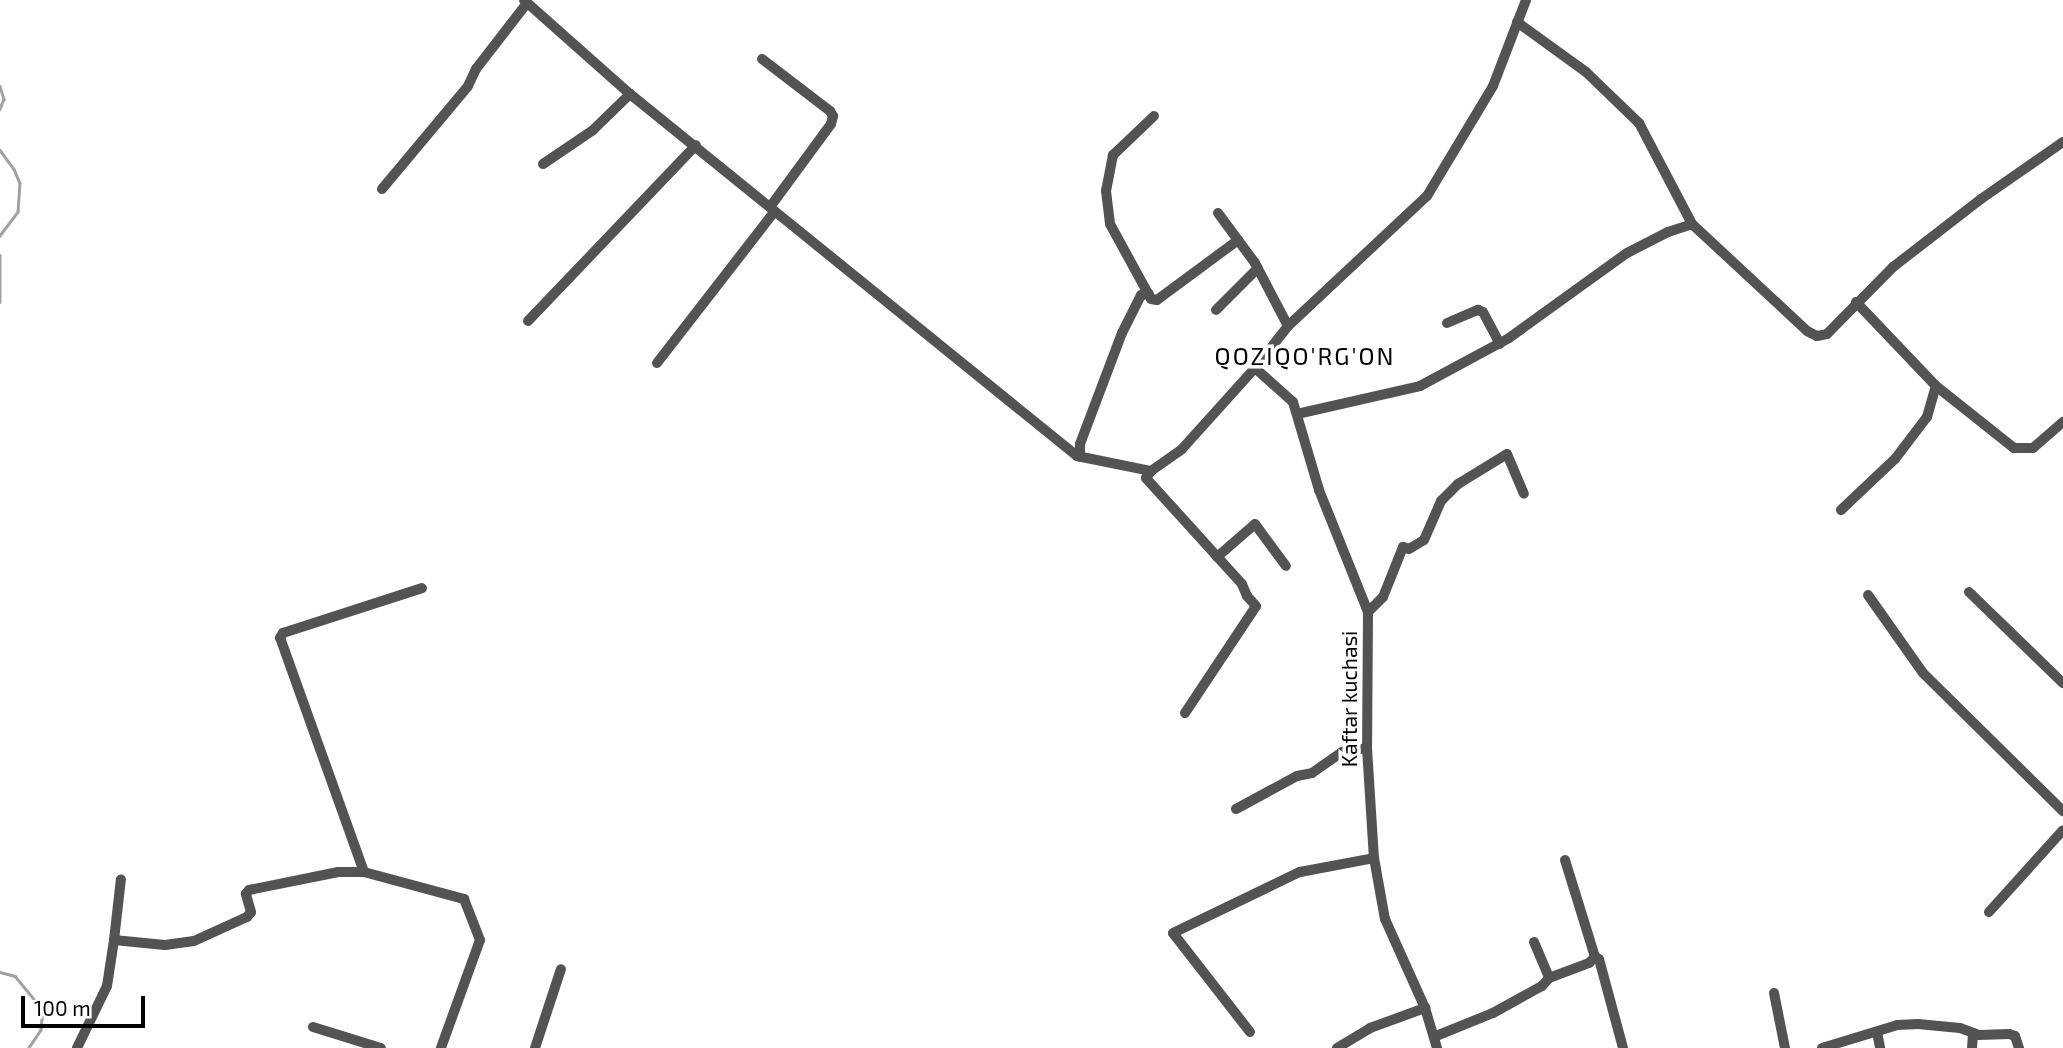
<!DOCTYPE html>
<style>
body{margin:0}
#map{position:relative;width:2063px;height:1048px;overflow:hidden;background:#fff;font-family:"Exo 2",sans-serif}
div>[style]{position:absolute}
.stream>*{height:2.5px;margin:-1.25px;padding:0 1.25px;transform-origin:1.25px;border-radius:1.25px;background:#a1a1a1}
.minor>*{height:10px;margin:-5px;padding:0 5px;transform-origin:5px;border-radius:5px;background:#535353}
span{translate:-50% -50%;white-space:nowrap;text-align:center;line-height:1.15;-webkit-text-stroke:7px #fff;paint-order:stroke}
.street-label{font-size:21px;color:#000}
.quarter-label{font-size:24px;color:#000;letter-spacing:2px}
.scale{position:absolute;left:21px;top:996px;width:124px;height:32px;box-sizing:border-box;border:4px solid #000;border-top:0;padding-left:9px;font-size:21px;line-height:24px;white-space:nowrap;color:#000;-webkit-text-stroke:5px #fff;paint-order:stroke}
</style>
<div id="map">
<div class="stream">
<i style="left:0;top:86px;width:14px;rotate:73deg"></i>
<i style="left:4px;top:99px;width:11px;rotate:112deg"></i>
<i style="left:0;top:150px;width:24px;rotate:54deg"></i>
<i style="left:14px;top:169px;width:15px;rotate:67deg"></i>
<i style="left:20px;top:183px;width:29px;rotate:94deg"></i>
<i style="left:18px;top:212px;width:30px;rotate:127deg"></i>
<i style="left:0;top:255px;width:47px;rotate:90deg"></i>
<i style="left:0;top:972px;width:16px;rotate:15deg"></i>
<i style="left:15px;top:976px;width:44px;rotate:50.5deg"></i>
<i style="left:43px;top:1010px;width:20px;rotate:96deg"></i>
<i style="left:41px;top:1030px;width:22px;rotate:124deg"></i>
</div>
<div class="minor">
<i style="left:524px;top:0;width:142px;rotate:41.6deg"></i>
<i style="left:630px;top:94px;width:575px;rotate:39deg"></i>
<i style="left:1077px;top:456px;width:76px;rotate:11.5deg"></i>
<i style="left:1517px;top:22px;width:85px;rotate:35.9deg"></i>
<i style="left:1586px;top:72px;width:74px;rotate:43.9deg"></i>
<i style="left:1639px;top:123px;width:114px;rotate:62.3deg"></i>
<i style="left:1692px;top:224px;width:157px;rotate:42.9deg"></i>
<i style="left:1807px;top:331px;width:11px;rotate:27deg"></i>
<i style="left:1817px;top:336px;width:10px;rotate:-11deg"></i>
<i style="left:1827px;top:334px;width:94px;rotate:-45.4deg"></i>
<i style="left:1893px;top:267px;width:111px;rotate:-37.7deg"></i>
<i style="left:1981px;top:199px;width:100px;rotate:-34.8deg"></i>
<i style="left:762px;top:59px;width:86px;rotate:37.4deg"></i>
<i style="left:830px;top:111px;width:6px;rotate:59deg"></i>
<i style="left:833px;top:116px;width:8px;rotate:104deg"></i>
<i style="left:831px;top:124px;width:103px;rotate:126.3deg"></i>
<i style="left:1154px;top:116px;width:57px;rotate:136.4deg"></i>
<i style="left:1113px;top:155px;width:37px;rotate:101deg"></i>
<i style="left:1106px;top:191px;width:33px;rotate:83deg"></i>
<i style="left:1110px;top:224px;width:85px;rotate:61.3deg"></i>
<i style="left:1151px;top:299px;width:6px;rotate:9deg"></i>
<i style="left:1157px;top:300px;width:101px;rotate:-36.5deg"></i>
<i style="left:543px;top:164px;width:60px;rotate:-34.2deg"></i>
<i style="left:593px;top:130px;width:52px;rotate:-44.2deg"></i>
<i style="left:382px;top:189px;width:134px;rotate:-50.1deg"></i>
<i style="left:468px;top:86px;width:19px;rotate:-65deg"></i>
<i style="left:476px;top:69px;width:83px;rotate:-52.3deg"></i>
<i style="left:1218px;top:213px;width:62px;rotate:53.5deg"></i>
<i style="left:1255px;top:263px;width:71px;rotate:62.4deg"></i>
<i style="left:1856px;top:302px;width:116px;rotate:46.4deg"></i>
<i style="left:1936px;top:386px;width:100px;rotate:38.5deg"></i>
<i style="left:2014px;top:448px;width:19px"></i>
<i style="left:2033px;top:448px;width:40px;rotate:-41deg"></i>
<i style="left:1216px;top:310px;width:59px;rotate:-45deg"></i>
<i style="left:528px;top:321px;width:243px;rotate:-46.3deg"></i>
<i style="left:1447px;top:323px;width:34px;rotate:-23deg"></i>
<i style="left:1478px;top:310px;width:5px;rotate:22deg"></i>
<i style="left:1483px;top:312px;width:36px;rotate:62deg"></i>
<i style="left:657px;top:363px;width:192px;rotate:-52.2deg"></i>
<i style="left:1255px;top:368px;width:51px;rotate:41.8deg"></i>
<i style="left:1293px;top:402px;width:92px;rotate:73.5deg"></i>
<i style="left:1319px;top:490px;width:131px;rotate:68.1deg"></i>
<i style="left:1368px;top:612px;width:136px;rotate:90.4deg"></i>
<i style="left:1367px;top:748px;width:110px;rotate:86.4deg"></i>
<i style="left:1374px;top:858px;width:62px;rotate:79.8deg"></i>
<i style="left:1385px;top:919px;width:98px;rotate:65.8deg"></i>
<i style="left:1425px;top:1008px;width:42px;rotate:73.3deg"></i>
<i style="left:1297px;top:414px;width:126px;rotate:-12.8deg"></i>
<i style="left:1420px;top:386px;width:101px;rotate:-28.3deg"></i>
<i style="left:1509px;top:338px;width:145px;rotate:-35.8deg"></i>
<i style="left:1627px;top:253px;width:46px;rotate:-27.1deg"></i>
<i style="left:1668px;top:232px;width:25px;rotate:-18deg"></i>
<i style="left:1080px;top:457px;width:13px;rotate:-90deg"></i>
<i style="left:1080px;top:444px;width:119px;rotate:-69.3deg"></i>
<i style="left:1122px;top:333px;width:42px;rotate:-63.4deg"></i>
<i style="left:1141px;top:295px;width:8px;rotate:-7deg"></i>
<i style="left:1841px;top:510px;width:74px;rotate:-43.4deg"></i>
<i style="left:1895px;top:459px;width:53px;rotate:-52.7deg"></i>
<i style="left:1927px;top:417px;width:32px;rotate:-74deg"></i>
<i style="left:1217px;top:557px;width:50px;rotate:-41deg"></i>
<i style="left:1255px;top:524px;width:52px;rotate:53.6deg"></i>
<i style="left:1969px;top:592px;width:131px;rotate:44.1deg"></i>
<i style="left:1868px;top:595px;width:95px;rotate:54.8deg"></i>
<i style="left:1923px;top:673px;width:197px;rotate:44.6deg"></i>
<i style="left:1368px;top:612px;width:21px;rotate:-45deg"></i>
<i style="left:1383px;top:597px;width:54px;rotate:-68.2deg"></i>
<i style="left:1403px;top:547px;width:6px;rotate:18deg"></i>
<i style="left:1409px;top:549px;width:17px;rotate:-31deg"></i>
<i style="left:1424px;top:540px;width:43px;rotate:-66.4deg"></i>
<i style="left:1441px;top:501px;width:24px;rotate:-45deg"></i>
<i style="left:1458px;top:484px;width:57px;rotate:-31.5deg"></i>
<i style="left:1507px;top:454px;width:43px;rotate:67deg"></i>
<i style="left:1185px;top:713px;width:128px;rotate:-56.4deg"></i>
<i style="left:1256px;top:606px;width:13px;rotate:-132deg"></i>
<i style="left:1247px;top:596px;width:13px;rotate:-113deg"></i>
<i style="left:1242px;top:584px;width:143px;rotate:-132.2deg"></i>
<i style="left:1146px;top:478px;width:9px;rotate:-54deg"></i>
<i style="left:1151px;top:471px;width:38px;rotate:-35deg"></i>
<i style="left:1182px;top:449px;width:109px;rotate:-48deg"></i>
<i style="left:1255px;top:368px;width:53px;rotate:-51.8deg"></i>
<i style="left:1288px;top:326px;width:190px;rotate:-43.1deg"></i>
<i style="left:1427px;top:196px;width:128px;rotate:-59deg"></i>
<i style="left:1493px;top:86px;width:92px;rotate:-69deg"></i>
<i style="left:1236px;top:809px;width:69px;rotate:-28.4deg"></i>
<i style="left:1297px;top:776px;width:15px;rotate:-11deg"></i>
<i style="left:1312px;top:773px;width:37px;rotate:-35deg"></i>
<i style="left:1342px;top:752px;width:25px;rotate:-9deg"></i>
<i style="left:1565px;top:860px;width:102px;rotate:72.8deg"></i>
<i style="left:364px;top:872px;width:249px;rotate:-109.7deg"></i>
<i style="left:280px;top:638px;width:6px;rotate:-59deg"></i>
<i style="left:283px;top:633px;width:146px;rotate:-17.9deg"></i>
<i style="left:1989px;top:912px;width:110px;rotate:-47.9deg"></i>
<i style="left:114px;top:940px;width:61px;rotate:-83.5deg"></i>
<i style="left:1534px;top:942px;width:39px;rotate:67deg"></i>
<i style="left:1549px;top:978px;width:43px;rotate:-20.6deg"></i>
<i style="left:1589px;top:963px;width:8px;rotate:-45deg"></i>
<i style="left:1595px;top:957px;width:4px;rotate:27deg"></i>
<i style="left:1599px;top:959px;width:92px;rotate:74.9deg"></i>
<i style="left:1774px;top:993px;width:56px;rotate:78.7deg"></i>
<i style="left:313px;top:1027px;width:71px;rotate:17.2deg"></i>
<i style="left:1250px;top:1032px;width:125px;rotate:-127.9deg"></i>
<i style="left:1173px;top:933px;width:141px;rotate:-25.7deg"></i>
<i style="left:1300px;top:872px;width:75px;rotate:-10.7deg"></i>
<i style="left:1877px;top:1032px;width:16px;rotate:79deg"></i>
<i style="left:1436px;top:1036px;width:61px;rotate:-22deg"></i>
<i style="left:1493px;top:1013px;width:56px;rotate:-28.9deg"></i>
<i style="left:1542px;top:986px;width:11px;rotate:-49deg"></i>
<i style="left:77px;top:1048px;width:69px;rotate:-64.2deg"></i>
<i style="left:107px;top:986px;width:47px;rotate:-81.3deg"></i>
<i style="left:114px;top:940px;width:51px;rotate:5.6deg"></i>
<i style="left:165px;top:945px;width:29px;rotate:-8deg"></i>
<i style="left:194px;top:941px;width:58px;rotate:-24.4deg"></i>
<i style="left:247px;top:917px;width:6px;rotate:-51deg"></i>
<i style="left:251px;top:912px;width:19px;rotate:-106deg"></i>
<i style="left:246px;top:894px;width:5px;rotate:-53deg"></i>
<i style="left:249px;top:890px;width:91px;rotate:-11.4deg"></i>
<i style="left:338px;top:872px;width:26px"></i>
<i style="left:364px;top:872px;width:104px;rotate:15.1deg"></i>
<i style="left:464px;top:899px;width:44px;rotate:68.7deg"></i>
<i style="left:480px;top:940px;width:115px;rotate:109.9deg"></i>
<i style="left:535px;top:1048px;width:83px;rotate:-71.8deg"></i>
<i style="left:1337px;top:1048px;width:39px;rotate:-31deg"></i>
<i style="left:1370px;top:1028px;width:59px;rotate:-20deg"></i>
<i style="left:1822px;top:1048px;width:78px;rotate:-17deg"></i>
<i style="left:1897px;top:1025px;width:21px;rotate:-3deg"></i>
<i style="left:1918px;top:1024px;width:42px;rotate:5.4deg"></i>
<i style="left:1960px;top:1028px;width:20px;rotate:20deg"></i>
<i style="left:1979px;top:1035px;width:30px;rotate:-2deg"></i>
<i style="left:2009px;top:1034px;width:6px;rotate:18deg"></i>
<i style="left:2015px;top:1036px;width:13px;rotate:72deg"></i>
<i style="left:1972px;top:1048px;width:15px;rotate:-86deg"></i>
</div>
<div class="street-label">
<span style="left:1349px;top:699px;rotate:-90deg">Kaftar kuchasi</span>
</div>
<div class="quarter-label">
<span style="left:1305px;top:356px">QOZIQO'RG'ON</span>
</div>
<div class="scale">100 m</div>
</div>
